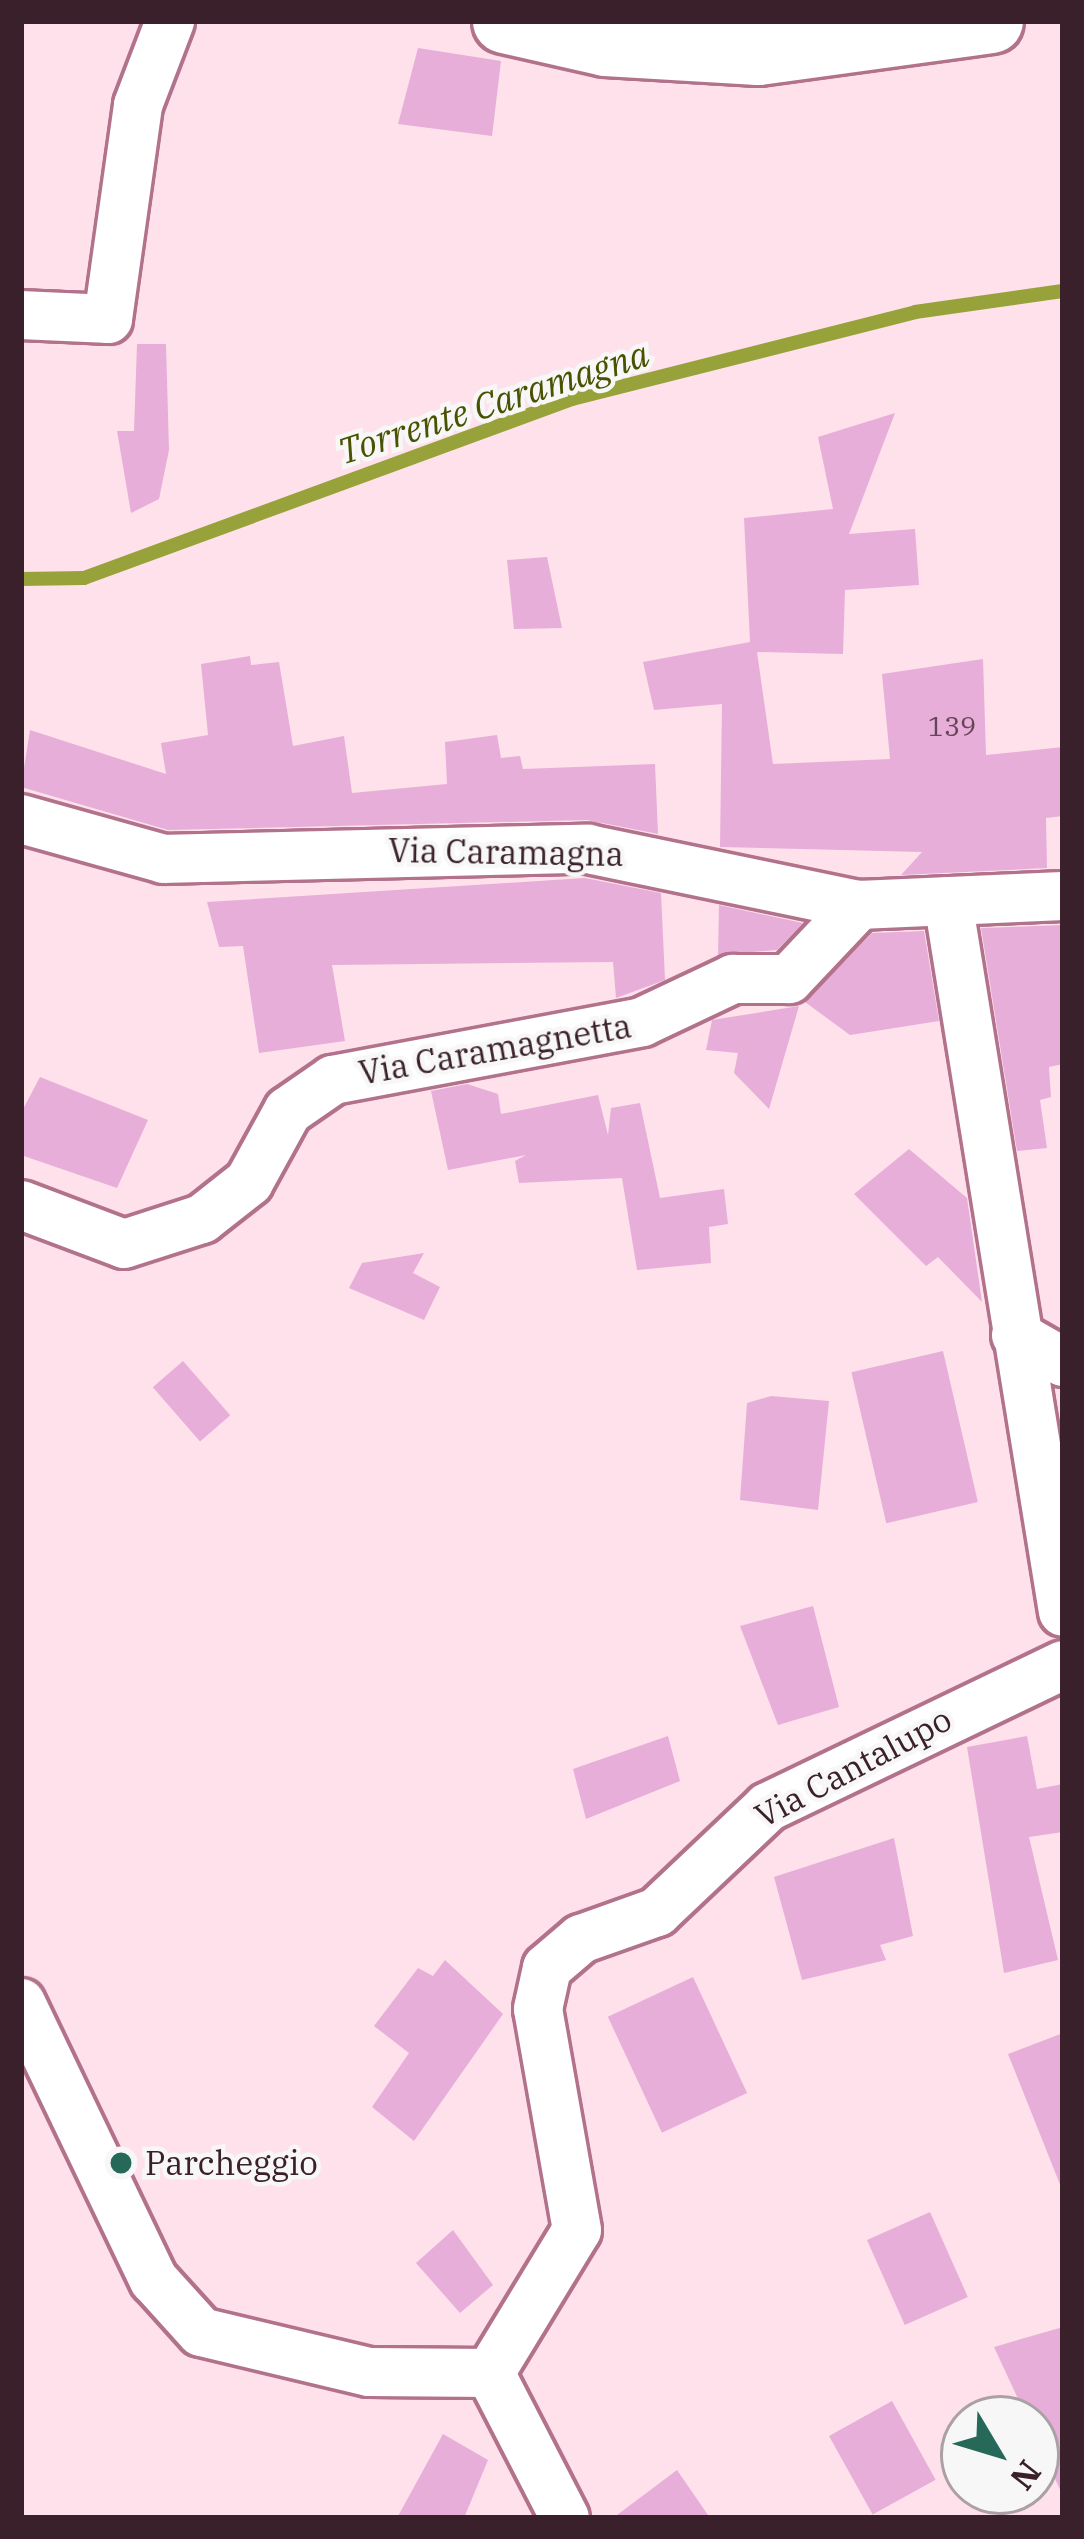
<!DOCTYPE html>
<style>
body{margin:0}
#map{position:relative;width:1084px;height:2539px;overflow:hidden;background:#fee1eb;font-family:"IBM Plex Serif",serif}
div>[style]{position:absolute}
.stream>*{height:14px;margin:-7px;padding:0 7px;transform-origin:7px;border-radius:7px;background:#97a33a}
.building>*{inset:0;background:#e7aed9;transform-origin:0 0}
.roads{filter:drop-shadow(3px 0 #b2728b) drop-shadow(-3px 0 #b2728b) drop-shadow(0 3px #b2728b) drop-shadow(0 -3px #b2728b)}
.minor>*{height:48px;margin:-24px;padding:0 24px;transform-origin:24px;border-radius:24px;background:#fff}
.major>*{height:63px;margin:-31.5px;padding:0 31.5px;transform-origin:31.5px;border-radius:31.5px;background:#fff}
.dots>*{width:33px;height:33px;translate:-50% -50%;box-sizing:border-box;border:6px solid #f7f7f7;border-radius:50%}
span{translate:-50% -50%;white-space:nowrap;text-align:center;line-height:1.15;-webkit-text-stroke:9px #f7f7f7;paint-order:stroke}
.number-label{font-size:27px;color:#654456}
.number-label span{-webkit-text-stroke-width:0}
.street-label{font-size:33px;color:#3a202a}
.poi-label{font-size:33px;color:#3a202a}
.left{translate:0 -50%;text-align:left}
.water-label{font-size:36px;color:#4a5100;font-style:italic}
.frame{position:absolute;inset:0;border:24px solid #3a202a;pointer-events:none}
.north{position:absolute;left:940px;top:2395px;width:120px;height:120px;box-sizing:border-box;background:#f7f7f7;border:3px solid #aba1a5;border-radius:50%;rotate:128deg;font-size:33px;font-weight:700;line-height:48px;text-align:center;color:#3a202a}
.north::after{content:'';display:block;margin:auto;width:42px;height:54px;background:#266959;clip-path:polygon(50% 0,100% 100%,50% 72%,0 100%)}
</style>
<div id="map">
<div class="stream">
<i style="left:21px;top:579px;width:63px;rotate:-0.9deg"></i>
<i style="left:84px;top:578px;width:520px;rotate:-20.14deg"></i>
<i style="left:572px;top:399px;width:354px;rotate:-14.2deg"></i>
<i style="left:915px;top:312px;width:149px;rotate:-8.1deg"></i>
</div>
<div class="building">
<i style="clip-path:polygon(418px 48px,501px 61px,492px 136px,398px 124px)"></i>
<i style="clip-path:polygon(137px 344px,166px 344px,169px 450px,159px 499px,131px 513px,117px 431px,134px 431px)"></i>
<i style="clip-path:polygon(895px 413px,849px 534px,915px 529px,919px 585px,845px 590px,843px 654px,757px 652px,773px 764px,890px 759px,882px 674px,983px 659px,986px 755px,1063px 747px,1063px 816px,1046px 818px,1047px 868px,901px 875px,922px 852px,720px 847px,722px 704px,654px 710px,643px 662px,750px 642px,744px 518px,833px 509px,818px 437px)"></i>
<i style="clip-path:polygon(547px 557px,562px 628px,514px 629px,507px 560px)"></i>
<i style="clip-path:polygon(250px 656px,251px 665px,279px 662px,293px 746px,344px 736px,352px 793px,447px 784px,445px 742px,497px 735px,501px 758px,520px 756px,523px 769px,655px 764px,658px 834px,587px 820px,168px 830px,21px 787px,30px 730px,166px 774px,161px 743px,208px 735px,201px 664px)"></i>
<i style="clip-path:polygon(585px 878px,661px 893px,665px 980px,616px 998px,613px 962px,332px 965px,345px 1041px,259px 1053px,243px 946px,219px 947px,207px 902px)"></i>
<i style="clip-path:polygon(719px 905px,803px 923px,777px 950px,718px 955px)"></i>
<i style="clip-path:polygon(1063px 925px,1063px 1064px,1049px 1067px,1051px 1097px,1040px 1100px,1047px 1148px,1017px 1151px,981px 928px)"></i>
<i style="clip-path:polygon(924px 931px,939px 1021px,850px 1035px,805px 1002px,872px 933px)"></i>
<i style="clip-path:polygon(799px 1006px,769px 1109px,734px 1073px,738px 1053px,706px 1050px,712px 1020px)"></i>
<i style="clip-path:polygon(40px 1077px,148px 1120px,117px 1188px,21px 1155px,21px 1113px)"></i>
<i style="clip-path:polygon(467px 1084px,498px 1094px,501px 1114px,598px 1095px,608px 1135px,611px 1108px,640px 1103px,660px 1198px,724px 1189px,728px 1224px,709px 1227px,711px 1263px,637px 1270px,622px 1178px,519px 1183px,515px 1161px,526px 1155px,448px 1170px,431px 1091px)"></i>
<i style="clip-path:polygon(909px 1149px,967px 1198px,982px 1302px,938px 1257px,926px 1266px,854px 1194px)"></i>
<i style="clip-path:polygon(424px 1253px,413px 1273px,440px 1287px,424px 1320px,349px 1288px,362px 1263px)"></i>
<i style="left:943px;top:1351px;width:155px;height:94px;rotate:77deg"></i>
<i style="left:183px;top:1361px;width:72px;height:40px;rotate:49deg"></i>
<i style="clip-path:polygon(771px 1396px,829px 1401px,818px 1510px,740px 1500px,747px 1403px)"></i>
<i style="clip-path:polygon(813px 1606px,839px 1707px,778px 1725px,740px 1626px)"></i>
<i style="clip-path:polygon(668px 1736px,680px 1781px,586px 1819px,573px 1769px)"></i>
<i style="clip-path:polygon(1027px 1736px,1037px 1789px,1063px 1784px,1063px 1832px,1029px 1837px,1058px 1960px,1004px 1973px,967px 1747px)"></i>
<i style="clip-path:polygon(894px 1838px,913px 1936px,880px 1945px,886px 1960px,802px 1980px,774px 1877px)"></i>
<i style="clip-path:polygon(445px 1960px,503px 2014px,414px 2141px,372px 2107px,409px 2053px,374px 2026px,418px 1968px,433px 1976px)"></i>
<i style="left:693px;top:1977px;width:128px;height:94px;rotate:65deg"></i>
<i style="clip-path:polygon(1063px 2033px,1063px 2187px,1061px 2187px,1008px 2054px)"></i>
<i style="left:930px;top:2212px;width:93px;height:69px;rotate:66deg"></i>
<i style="clip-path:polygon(453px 2230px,493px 2285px,460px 2313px,416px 2263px)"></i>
<i style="clip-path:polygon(1063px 2327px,1063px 2496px,994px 2347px)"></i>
<i style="left:892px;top:2401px;width:90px;height:72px;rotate:61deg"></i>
<i style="clip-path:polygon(443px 2434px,488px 2460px,464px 2518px,397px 2518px)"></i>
<i style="clip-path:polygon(677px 2470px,710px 2518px,613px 2518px)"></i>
</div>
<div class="roads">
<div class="minor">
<i style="left:21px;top:315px;width:87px;rotate:2.6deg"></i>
<i style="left:108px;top:319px;width:216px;rotate:-82deg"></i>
<i style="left:138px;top:105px;width:90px;rotate:-69.1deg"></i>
<i style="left:21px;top:819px;width:148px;rotate:15.6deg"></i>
<i style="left:164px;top:859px;width:424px;rotate:-1.4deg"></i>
<i style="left:588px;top:849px;width:277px;rotate:11.7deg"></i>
<i style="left:859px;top:905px;width:204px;rotate:-2.5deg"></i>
<i style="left:948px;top:901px;width:720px;rotate:80.81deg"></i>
<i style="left:21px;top:1205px;width:110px;rotate:20.7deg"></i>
<i style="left:124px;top:1244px;width:82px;rotate:-17.8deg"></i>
<i style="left:202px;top:1219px;width:60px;rotate:-38.2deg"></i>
<i style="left:249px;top:1182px;width:81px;rotate:-61.2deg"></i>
<i style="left:288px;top:1111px;width:55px;rotate:-34.6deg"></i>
<i style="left:333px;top:1080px;width:314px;rotate:-10.6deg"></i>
<i style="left:642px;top:1022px;width:101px;rotate:-25.3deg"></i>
<i style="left:733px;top:979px;width:56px"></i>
<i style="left:789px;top:979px;width:102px;rotate:-46.6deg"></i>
<i style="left:1016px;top:1335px;width:54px;rotate:29.9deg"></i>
<i style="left:21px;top:2003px;width:307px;rotate:64.4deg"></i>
<i style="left:154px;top:2280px;width:70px;rotate:47.9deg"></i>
<i style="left:201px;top:2332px;width:173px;rotate:13.4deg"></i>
<i style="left:369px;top:2372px;width:121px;rotate:0.5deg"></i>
<i style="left:565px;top:2518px;width:163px;rotate:-117.3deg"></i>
<i style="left:490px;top:2373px;width:167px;rotate:-58.7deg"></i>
<i style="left:577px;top:2230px;width:224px;rotate:-100deg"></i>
<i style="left:538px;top:2009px;width:42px;rotate:-77.6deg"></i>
<i style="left:547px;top:1968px;width:45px;rotate:-40.5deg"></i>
<i style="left:581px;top:1939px;width:81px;rotate:-19.6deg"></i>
<i style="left:657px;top:1912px;width:153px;rotate:-43.4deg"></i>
<i style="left:768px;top:1807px;width:327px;rotate:-25.7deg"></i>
</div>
<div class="major">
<i style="left:504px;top:21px;width:104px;rotate:12.8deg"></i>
<i style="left:605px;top:44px;width:153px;rotate:3.4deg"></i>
<i style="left:758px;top:53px;width:235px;rotate:-7.8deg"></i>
</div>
</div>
<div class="dots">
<i style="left:121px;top:2163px;background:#266959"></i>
</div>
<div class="number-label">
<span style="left:952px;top:726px">139</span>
</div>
<div class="street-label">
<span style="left:506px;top:852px;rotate:1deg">Via Caramagna</span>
<span style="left:495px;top:1049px;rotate:-10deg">Via Caramagnetta</span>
<span style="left:853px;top:1767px;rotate:-28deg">Via Cantalupo</span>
</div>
<div class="poi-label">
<span class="left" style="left:145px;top:2163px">Parcheggio</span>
</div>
<div class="water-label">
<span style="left:493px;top:402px;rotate:-18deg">Torrente Caramagna</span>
</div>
<div class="frame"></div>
<div class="north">N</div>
</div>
